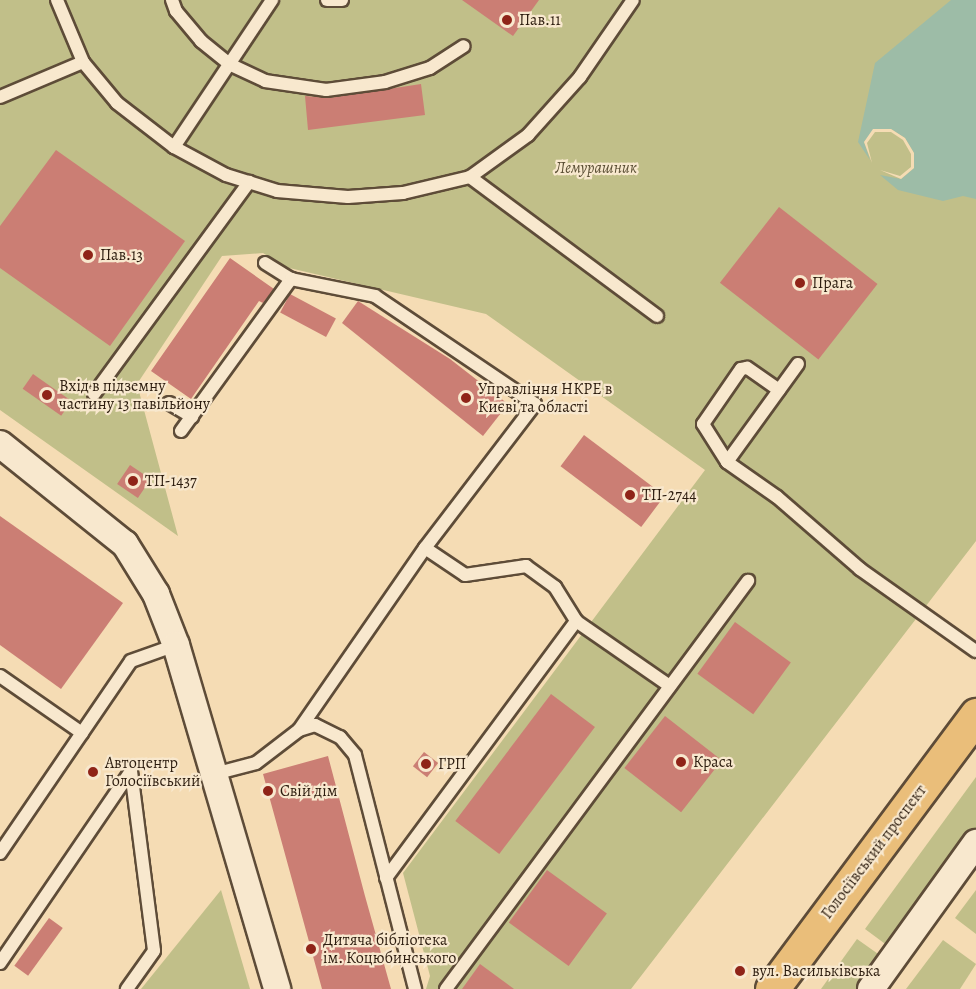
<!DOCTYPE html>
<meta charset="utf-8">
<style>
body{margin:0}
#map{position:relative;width:976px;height:989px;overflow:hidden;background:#f5dcb4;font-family:Alegreya,serif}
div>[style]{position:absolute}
.green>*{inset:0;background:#c1bf89}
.water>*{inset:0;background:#9dbca7}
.pier>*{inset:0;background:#f5dcb4}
.building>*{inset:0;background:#cb7e74;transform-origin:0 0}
.roads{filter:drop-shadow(2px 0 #5e4c38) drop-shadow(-2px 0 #5e4c38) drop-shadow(0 2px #5e4c38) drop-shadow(0 -2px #5e4c38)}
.lane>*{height:12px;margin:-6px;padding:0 6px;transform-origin:6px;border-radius:6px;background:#f8e8ce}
.street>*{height:26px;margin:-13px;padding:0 13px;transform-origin:13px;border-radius:13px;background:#f8e8ce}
.highway>*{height:33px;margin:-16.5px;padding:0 16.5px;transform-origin:16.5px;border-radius:16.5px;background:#eabe7a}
.dots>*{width:16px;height:16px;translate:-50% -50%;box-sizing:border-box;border:3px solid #f8e8ce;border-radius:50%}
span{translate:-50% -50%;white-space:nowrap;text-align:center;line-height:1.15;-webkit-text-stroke:4.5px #f8e8ce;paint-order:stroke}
.poi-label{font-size:16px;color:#2c1c0e}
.left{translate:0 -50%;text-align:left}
.park-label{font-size:16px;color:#594d33;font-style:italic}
.street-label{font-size:16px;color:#2c1c0e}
</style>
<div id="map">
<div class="green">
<i style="clip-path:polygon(0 0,976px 0,976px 541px,631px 989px,426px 989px,430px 976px,403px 873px,705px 470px,486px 314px,285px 267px,263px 253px,222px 256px,137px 384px,178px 536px,0 410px)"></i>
<i style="clip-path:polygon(976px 777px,976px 829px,888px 946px,865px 929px)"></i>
<i style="clip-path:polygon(221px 890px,250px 989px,141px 989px)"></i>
<i style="clip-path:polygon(976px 890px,976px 934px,955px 918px)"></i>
<i style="clip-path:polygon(857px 939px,881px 956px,856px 989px,821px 989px)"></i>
<i style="clip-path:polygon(943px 940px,976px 964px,960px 989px,906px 989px)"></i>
</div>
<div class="water">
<i style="clip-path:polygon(951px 0,976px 0,976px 199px,963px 196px,943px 201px,898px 190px,880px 175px,901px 179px,914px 168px,914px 153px,905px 138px,891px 129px,873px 130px,864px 142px,870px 160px,858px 142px,875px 63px)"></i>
</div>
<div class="pier">
<i style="clip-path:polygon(873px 129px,891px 129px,905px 138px,914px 153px,914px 168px,901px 179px,880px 170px,900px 176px,911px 167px,911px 154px,903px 140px,891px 132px,875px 132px,867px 143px,872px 163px,864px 142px)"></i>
</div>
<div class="building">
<i style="clip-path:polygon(462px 0,539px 0,513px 36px)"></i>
<i style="clip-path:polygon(421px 84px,425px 115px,308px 130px,305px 96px,329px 98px)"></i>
<i style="clip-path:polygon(56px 150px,185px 241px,110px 346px,0 268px,0 226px)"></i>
<i style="left:779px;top:207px;width:125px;height:96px;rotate:38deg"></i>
<i style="clip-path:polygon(230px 258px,274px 289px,263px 303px,259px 301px,191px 399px,151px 371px)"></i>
<i style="left:290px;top:294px;width:52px;height:21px;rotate:28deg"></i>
<i style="clip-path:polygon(358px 301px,450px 359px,508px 404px,483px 436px,342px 323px)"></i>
<i style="left:33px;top:374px;width:47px;height:18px;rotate:35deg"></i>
<i style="left:584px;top:435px;width:101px;height:39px;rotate:37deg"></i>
<i style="left:130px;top:465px;width:25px;height:23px;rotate:34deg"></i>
<i style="clip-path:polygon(0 516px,123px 603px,61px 689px,0 645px)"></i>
<i style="left:735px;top:622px;width:69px;height:64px;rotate:36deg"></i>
<i style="left:551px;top:694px;width:55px;height:159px;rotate:37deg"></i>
<i style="left:665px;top:716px;width:72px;height:66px;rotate:38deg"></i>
<i style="left:424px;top:752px;width:18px;height:18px;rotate:38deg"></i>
<i style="clip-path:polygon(328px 756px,365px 896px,391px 989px,322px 989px,263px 774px)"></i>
<i style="left:547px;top:870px;width:74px;height:65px;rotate:36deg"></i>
<i style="left:49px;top:918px;width:17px;height:59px;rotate:36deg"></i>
<i style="clip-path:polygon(480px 964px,514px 989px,462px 989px)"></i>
</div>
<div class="roads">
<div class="lane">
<i style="left:57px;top:0;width:67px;rotate:67.2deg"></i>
<i style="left:83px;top:62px;width:53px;rotate:50.3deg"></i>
<i style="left:117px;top:103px;width:72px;rotate:37.7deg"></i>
<i style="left:174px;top:147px;width:59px;rotate:28.3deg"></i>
<i style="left:226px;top:175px;width:53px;rotate:17.4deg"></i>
<i style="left:277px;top:191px;width:71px;rotate:4.8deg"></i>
<i style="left:348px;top:197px;width:55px;rotate:-4.2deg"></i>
<i style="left:403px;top:193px;width:69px;rotate:-13.4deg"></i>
<i style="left:470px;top:177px;width:72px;rotate:-35.9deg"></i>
<i style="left:528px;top:135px;width:78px;rotate:-48.1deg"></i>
<i style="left:580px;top:77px;width:93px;rotate:-55.5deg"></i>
<i style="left:172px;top:0;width:12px;rotate:70deg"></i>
<i style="left:176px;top:11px;width:39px;rotate:50deg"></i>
<i style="left:201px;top:41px;width:36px;rotate:39deg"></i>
<i style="left:229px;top:64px;width:40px;rotate:25deg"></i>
<i style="left:265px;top:81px;width:62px;rotate:8.4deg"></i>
<i style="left:326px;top:90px;width:60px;rotate:-7.7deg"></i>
<i style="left:385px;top:82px;width:47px;rotate:-17.3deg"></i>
<i style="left:430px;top:68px;width:40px;rotate:-32.9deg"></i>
<i style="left:327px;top:0;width:15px"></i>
<i style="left:0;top:97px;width:90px;rotate:-22.9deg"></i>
<i style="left:174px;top:147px;width:177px;rotate:-56.3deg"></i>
<i style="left:470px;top:177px;width:233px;rotate:36.6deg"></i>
<i style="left:265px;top:263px;width:31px;rotate:32deg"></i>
<i style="left:779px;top:390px;width:39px;rotate:-145deg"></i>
<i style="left:747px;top:368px;width:6px;rotate:171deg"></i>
<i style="left:741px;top:369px;width:67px;rotate:124.6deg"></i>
<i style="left:703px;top:424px;width:45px;rotate:57.7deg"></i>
<i style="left:727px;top:462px;width:61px;rotate:35deg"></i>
<i style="left:777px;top:497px;width:110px;rotate:40.9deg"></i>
<i style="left:860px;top:569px;width:142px;rotate:35.3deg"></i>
<i style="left:94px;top:394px;width:263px;rotate:-53.8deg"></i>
<i style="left:169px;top:403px;width:27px;rotate:31deg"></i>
<i style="left:181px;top:431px;width:188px;rotate:-54.1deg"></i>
<i style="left:291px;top:279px;width:86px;rotate:11.4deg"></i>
<i style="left:375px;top:296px;width:193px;rotate:34deg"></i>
<i style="left:535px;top:404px;width:181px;rotate:127.4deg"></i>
<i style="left:425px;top:548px;width:221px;rotate:124.7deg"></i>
<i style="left:727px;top:462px;width:121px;rotate:-54.1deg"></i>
<i style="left:425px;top:548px;width:48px;rotate:34deg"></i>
<i style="left:465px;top:575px;width:62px;rotate:-8.4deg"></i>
<i style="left:526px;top:566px;width:36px;rotate:36deg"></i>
<i style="left:555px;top:587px;width:40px;rotate:58deg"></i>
<i style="left:576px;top:621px;width:114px;rotate:34.7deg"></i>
<i style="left:0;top:676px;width:100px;rotate:34.8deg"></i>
<i style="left:214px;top:774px;width:43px;rotate:-14.7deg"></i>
<i style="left:256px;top:763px;width:54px;rotate:-37.5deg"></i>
<i style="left:299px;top:730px;width:17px;rotate:-17deg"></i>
<i style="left:315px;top:725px;width:28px;rotate:26deg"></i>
<i style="left:340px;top:737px;width:23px;rotate:50deg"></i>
<i style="left:355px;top:755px;width:242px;rotate:75.6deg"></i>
<i style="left:0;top:853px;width:232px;rotate:-55.7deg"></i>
<i style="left:131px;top:661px;width:48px;rotate:-19.6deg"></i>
<i style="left:386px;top:878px;width:320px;rotate:-53.5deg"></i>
<i style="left:0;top:963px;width:232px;rotate:-55.7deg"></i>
<i style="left:131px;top:771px;width:181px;rotate:82.7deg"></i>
<i style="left:154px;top:951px;width:47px;rotate:125.4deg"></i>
<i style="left:446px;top:989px;width:508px;rotate:-53.49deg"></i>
</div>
<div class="street">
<i style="left:0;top:444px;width:160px;rotate:38.7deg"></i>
<i style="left:125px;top:544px;width:59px;rotate:58.2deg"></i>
<i style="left:156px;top:594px;width:55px;rotate:68.6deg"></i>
<i style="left:176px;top:645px;width:359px;rotate:73.6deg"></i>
<i style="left:871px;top:989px;width:180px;rotate:-54.3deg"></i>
</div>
<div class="highway">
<i style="left:772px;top:989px;width:342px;rotate:-53.3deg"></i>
</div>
</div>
<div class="dots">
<i style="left:507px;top:20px;background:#8f2418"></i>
<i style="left:88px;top:255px;background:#8f2418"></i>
<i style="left:800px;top:283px;background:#8f2418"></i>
<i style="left:47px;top:395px;background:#8f2418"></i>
<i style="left:466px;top:398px;background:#8f2418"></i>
<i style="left:133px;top:481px;background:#8f2418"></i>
<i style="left:630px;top:495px;background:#8f2418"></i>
<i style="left:681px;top:762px;background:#8f2418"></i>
<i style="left:426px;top:764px;background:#8f2418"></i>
<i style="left:93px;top:772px;background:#8f2418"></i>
<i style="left:268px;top:791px;background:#8f2418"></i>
<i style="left:311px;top:949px;background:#8f2418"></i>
<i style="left:740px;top:971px;background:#8f2418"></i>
</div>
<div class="poi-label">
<span class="left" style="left:519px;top:20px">Пав.11</span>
<span class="left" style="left:100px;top:255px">Пав.13</span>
<span class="left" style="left:812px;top:283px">Прага</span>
<span class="left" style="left:59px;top:395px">Вхід в підземну<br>частину 13 павільйону</span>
<span class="left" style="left:478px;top:398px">Управління НКРЕ в<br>Києві та області</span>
<span class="left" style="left:145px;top:481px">ТП-1437</span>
<span class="left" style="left:642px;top:495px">ТП-2744</span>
<span class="left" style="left:693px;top:762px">Краса</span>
<span class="left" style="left:105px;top:772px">Автоцентр<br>Голосіївський</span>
<span class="left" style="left:438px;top:764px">ГРП</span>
<span class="left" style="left:280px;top:791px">Свій дім</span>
<span class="left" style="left:323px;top:949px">Дитяча бібліотека<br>ім. Коцюбинського</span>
<span class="left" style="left:752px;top:971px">вул. Васильківська</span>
</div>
<div class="park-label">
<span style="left:596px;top:168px">Лемурашник</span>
</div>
<div class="street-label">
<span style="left:874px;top:852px;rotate:-53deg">Голосіївський проспект</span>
</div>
</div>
